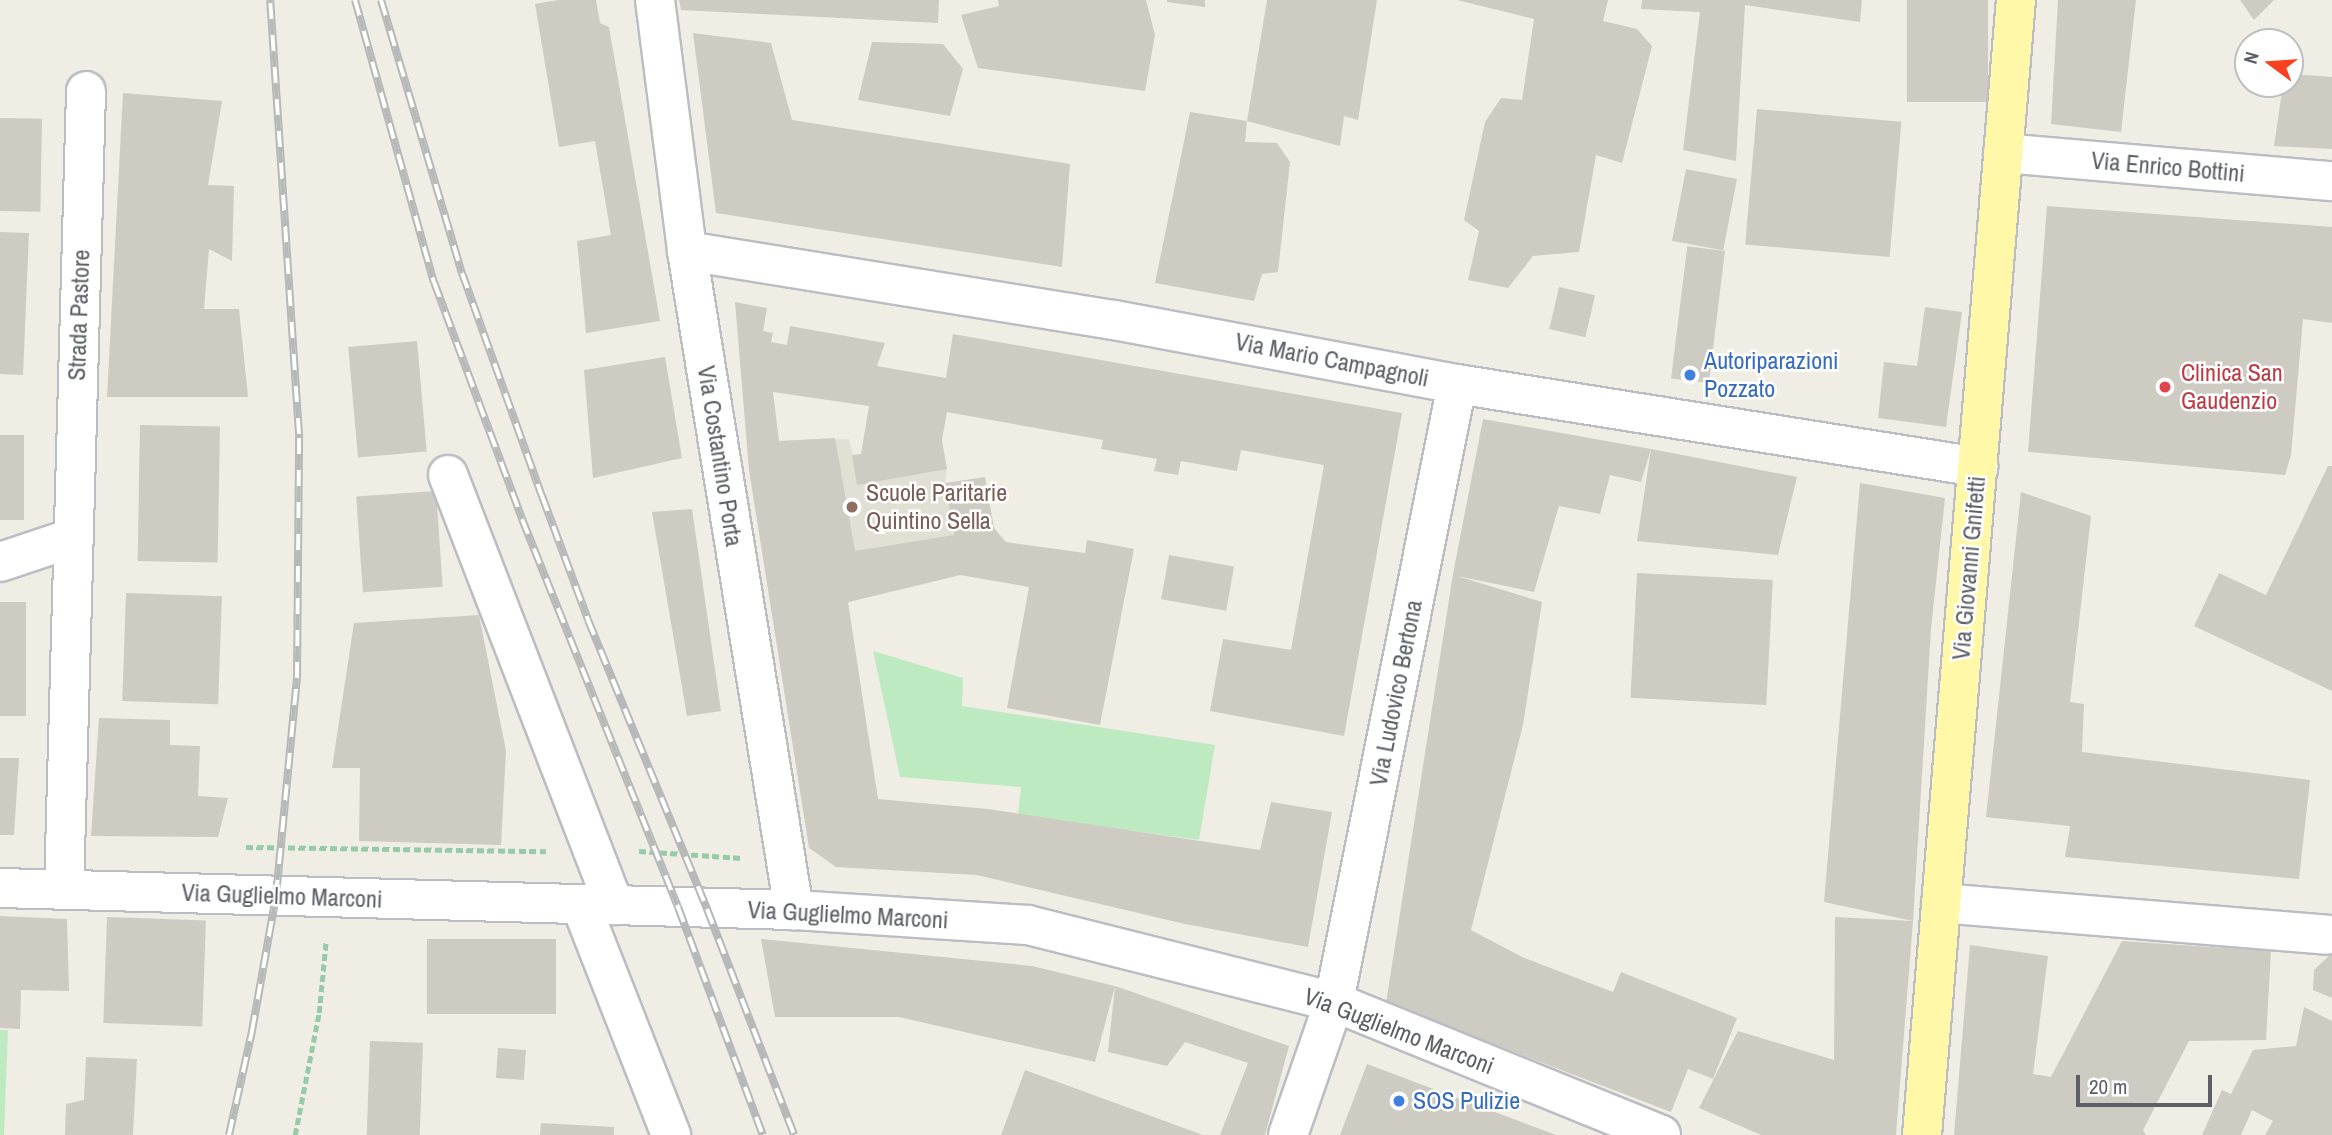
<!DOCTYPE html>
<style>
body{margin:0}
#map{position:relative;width:2332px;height:1135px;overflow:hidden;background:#f0eee4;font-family:"Archivo Narrow",sans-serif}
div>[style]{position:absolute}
.education>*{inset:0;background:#e2e0d4}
.green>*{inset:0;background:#beeac1}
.building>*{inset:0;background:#cdcbc2;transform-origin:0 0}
.path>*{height:4.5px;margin-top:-2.25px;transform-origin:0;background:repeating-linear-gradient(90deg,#96cba9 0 7px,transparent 0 10.5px)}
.roads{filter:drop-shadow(2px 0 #bbbdc4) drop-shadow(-2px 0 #bbbdc4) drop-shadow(0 2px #bbbdc4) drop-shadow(0 -2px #bbbdc4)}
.minor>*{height:38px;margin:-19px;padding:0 19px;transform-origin:19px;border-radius:19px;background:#fff}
.major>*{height:38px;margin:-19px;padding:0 19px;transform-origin:19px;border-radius:19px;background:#fff8a9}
.rail>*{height:8px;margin-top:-4px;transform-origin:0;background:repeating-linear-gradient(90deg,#fff 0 16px,#b7b8b9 0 32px);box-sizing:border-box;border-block:2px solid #b7b8b9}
.dots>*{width:19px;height:19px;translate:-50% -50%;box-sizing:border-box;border:4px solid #fff;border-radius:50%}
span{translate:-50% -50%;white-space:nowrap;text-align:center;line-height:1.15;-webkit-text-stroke:5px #fff;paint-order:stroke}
.street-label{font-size:24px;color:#5c5f66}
.shop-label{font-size:24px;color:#366cbe}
.left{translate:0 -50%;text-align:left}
.health-label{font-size:24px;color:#be3a42}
.education-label{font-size:24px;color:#785e54}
.north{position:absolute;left:2234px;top:28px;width:70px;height:70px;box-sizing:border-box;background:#fff;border:2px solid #bebfc2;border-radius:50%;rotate:286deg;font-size:19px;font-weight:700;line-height:28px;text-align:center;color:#5c5f66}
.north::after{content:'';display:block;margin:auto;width:24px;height:32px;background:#fa411f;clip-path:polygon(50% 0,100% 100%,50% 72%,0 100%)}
.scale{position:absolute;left:2076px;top:1075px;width:136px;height:32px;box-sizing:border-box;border:4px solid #5c5f66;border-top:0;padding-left:9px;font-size:21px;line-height:24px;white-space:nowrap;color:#5c5f66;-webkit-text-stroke:5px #fff;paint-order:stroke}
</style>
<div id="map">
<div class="education">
<i style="clip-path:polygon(849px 439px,860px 483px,947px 468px,945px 483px,961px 575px,849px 602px,772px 614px,779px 441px)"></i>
</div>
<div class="green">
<i style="clip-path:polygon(873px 651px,963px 678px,962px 706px,1215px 745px,1199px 840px,1018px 815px,1021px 787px,900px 777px)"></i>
<i style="clip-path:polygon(0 1030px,8px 1030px,4px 1135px,0 1135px)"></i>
</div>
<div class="building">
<i style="clip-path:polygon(558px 0,596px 0,600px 23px,609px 27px,660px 321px,586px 333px,577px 241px,611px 235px,595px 141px,559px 147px,535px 4px)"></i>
<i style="clip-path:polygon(679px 0,939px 0,938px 23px,681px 10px)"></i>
<i style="clip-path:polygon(998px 0,1146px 0,1155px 35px,1145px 91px,978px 68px,961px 15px,999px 6px)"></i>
<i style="clip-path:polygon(1167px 0,1205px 0,1205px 7px,1167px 2px)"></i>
<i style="clip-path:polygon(1267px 0,1377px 0,1358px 120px,1344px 116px,1340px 146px,1247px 121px,1245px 142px,1277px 143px,1290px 162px,1278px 272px,1262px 274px,1254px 301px,1155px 283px,1190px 112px,1247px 121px)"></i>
<i style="clip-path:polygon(1457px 0,1608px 0,1603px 21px,1637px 29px,1652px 46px,1622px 163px,1596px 155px,1579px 252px,1533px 256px,1508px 288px,1468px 280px,1479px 231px,1464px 220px,1485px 122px,1501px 98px,1522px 100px,1534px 19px)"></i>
<i style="clip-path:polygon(1642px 0,1862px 0,1860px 22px,1745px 5px,1736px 161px,1683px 150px,1700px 12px,1641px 9px)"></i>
<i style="left:1907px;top:0;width:81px;height:102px"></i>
<i style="clip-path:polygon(2058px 0,2136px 0,2121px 132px,2051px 124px)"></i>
<i style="clip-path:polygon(2240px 0,2274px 0,2254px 20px)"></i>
<i style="clip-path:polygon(693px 33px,771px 43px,792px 120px,1070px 164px,1062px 267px,716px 213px)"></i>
<i style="clip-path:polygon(872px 42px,943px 44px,963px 69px,950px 116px,858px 100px)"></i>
<i style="clip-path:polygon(2290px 74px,2332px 77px,2332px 149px,2274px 146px,2283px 84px,2290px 84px)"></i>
<i style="clip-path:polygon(123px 93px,222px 101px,208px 185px,234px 186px,232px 261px,209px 249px,204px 309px,239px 309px,248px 397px,107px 397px)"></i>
<i style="left:1757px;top:109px;width:145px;height:136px;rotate:5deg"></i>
<i style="left:0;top:118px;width:42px;height:93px;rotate:1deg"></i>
<i style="left:1686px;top:169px;width:52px;height:73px;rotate:11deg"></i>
<i style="clip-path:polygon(2047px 206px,2332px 227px,2332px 323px,2303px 319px,2291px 455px,2285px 475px,2028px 452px)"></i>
<i style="clip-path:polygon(0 232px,29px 233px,23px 375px,0 374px)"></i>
<i style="left:1725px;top:251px;width:133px;height:38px;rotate:97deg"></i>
<i style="left:1559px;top:287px;width:37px;height:43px;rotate:13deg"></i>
<i style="clip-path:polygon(735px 302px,767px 308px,763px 331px,773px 333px,771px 342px,787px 345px,790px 326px,885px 343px,877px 366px,946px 378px,953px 334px,1402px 413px,1344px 736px,1210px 711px,1223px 639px,1291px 650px,1324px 465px,1241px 450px,1237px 471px,1181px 461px,1178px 475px,1154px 471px,1157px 459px,1101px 449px,1103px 440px,947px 412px,942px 440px,947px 469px,857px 485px,852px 455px,861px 454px,869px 406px,773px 392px,779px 441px,835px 438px,855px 551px,954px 535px,945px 483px,985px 477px,994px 528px,1006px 542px,1085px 553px,1087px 540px,1134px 549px,1100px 725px,1007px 708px,1029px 587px,960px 575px,848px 602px,878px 799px,988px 809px,1260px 850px,1271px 802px,1332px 812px,1308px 947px,1185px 924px,977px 875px,836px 867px,809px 848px,749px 470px)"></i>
<i style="clip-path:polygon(1925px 307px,1962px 312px,1946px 427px,1878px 418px,1884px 362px,1917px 366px)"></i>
<i style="left:417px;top:341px;width:111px;height:69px;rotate:85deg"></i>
<i style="clip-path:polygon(665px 357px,682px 458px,593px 478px,584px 370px)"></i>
<i style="clip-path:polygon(1483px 419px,1651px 449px,1641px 482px,1610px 475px,1600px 514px,1559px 506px,1534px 592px,1457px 576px,1542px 602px,1523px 725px,1471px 930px,1522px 957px,1613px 992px,1621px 972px,1737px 1018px,1713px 1079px,1688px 1069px,1671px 1112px,1386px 1003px,1453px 574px)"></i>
<i style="left:140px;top:425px;width:80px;height:136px;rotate:1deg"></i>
<i style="left:0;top:435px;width:24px;height:85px"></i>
<i style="clip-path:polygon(1651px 449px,1797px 477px,1778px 555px,1637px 541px)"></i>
<i style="clip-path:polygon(2328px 466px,2332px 466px,2332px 691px,2194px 626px,2219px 573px,2266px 595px)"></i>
<i style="clip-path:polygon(1860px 483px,1945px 498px,1931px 629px,1913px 921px,1896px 1135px,1761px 1135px,1699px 1108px,1738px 1031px,1834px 1060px,1835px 917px,1913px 921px,1824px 902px)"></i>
<i style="left:436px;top:491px;width:96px;height:80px;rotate:86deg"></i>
<i style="clip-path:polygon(2021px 492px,2091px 516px,2070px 702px,2084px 704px,2082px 752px,2310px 780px,2299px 879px,2065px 857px,2070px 826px,1986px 817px)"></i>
<i style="clip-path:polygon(692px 509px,721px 711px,687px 716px,652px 512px)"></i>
<i style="left:1169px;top:555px;width:66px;height:45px;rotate:10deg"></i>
<i style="left:1637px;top:573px;width:136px;height:125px;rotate:3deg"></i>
<i style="left:126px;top:593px;width:96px;height:108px;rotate:2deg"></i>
<i style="left:0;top:602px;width:26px;height:114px"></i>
<i style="clip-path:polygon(479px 615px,506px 751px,501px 845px,359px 841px,360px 768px,332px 768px,354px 623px)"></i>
<i style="clip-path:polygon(99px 718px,170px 720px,170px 745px,200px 746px,198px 796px,228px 798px,218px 837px,91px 836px)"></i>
<i style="clip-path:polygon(0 758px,19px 758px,14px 835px,0 835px)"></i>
<i style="clip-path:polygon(0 916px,67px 919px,69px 991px,21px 990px,20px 1029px,0 1028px)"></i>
<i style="left:107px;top:917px;width:99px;height:106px;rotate:2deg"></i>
<i style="left:427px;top:939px;width:129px;height:75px"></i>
<i style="clip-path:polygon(761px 939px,1032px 966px,1115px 986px,1095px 1062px,899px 1017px,775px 1017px)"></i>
<i style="clip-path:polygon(2122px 941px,2271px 951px,2266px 1040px,2189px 1041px,2143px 1130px,2146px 1135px,1954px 1135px,1970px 945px,2048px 956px,2033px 1074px,2051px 1077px)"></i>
<i style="clip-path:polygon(2332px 953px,2332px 998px,2313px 990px,2314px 970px)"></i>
<i style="clip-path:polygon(1115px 986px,1289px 1046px,1265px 1135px,1220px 1135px,1248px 1063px,1185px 1042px,1167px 1066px,1108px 1052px)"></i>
<i style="clip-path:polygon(2304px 1007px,2332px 1021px,2332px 1135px,2265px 1135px,2273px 1121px,2252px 1110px,2241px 1135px,2202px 1135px,2222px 1090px,2231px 1094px,2253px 1050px,2296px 1046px)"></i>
<i style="left:370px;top:1041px;width:53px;height:94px;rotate:2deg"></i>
<i style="left:498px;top:1048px;width:28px;height:30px;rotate:4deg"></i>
<i style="clip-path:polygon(86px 1057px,137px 1059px,133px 1135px,65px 1135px,66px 1104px,84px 1100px)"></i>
<i style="clip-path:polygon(1367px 1064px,1556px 1135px,1340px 1135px)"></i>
<i style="clip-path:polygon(1025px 1070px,1203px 1135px,1001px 1135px)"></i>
<i style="clip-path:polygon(541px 1123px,614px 1127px,614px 1135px,540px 1135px)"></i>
</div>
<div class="path">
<i style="left:246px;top:847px;width:300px;rotate:0.8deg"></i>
<i style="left:639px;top:851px;width:103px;rotate:3.9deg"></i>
<i style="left:295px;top:1135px;width:124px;rotate:-78.9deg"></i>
<i style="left:319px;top:1013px;width:73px;rotate:-84.5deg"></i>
</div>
<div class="roads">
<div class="minor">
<i style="left:655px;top:0;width:253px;rotate:82.7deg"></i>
<i style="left:687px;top:251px;width:668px;rotate:80.78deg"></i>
<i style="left:2003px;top:153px;width:330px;rotate:4.9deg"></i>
<i style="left:687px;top:251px;width:433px;rotate:9.2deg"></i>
<i style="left:1114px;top:320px;width:349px;rotate:10.6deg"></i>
<i style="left:1457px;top:384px;width:528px;rotate:9.05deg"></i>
<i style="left:448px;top:475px;width:461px;rotate:68.9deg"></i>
<i style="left:0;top:562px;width:76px;rotate:-18.4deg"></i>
<i style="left:0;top:888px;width:794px;rotate:1.59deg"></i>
<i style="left:794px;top:910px;width:234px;rotate:3.7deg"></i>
<i style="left:1028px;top:925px;width:316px;rotate:14.1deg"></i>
<i style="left:1334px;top:1002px;width:353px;rotate:22.1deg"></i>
<i style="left:64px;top:889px;width:798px;rotate:-88.42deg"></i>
<i style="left:1941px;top:903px;width:387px;rotate:4.7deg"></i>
<i style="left:581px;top:905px;width:247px;rotate:68.6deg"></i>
<i style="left:1288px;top:1135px;width:141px;rotate:-70.9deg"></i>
<i style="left:1334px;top:1002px;width:630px;rotate:-78.74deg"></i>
</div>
<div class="major">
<i style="left:1922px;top:1135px;width:1139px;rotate:-85.27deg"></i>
</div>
</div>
<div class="rail">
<i style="left:355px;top:0;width:293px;rotate:74.4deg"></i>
<i style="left:434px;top:282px;width:253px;rotate:69.6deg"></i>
<i style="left:522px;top:519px;width:418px;rotate:68.1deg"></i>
<i style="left:678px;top:907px;width:243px;rotate:69.6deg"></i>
<i style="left:381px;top:0;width:285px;rotate:73.5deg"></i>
<i style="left:462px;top:273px;width:237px;rotate:70.3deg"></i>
<i style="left:542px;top:496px;width:132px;rotate:69.6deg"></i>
<i style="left:588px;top:620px;width:313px;rotate:67.6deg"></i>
<i style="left:707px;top:909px;width:242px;rotate:68.9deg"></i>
<i style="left:229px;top:1135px;width:107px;rotate:-77.5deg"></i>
<i style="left:252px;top:1031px;width:137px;rotate:-79.9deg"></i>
<i style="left:276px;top:896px;width:219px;rotate:-84.5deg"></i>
<i style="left:297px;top:678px;width:244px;rotate:-89.5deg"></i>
<i style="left:299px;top:434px;width:435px;rotate:-93.8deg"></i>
</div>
<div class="dots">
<i style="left:1690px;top:375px;background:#3f7fe0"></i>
<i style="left:2165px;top:387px;background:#e0444e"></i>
<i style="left:852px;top:507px;background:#8d6e63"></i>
<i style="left:1399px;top:1101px;background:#3f7fe0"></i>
</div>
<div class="street-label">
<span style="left:2168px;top:167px;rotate:5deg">Via Enrico Bottini</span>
<span style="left:79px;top:315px;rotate:-88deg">Strada Pastore</span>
<span style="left:1332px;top:360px;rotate:11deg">Via Mario Campagnoli</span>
<span style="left:720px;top:456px;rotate:81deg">Via Costantino Porta</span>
<span style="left:1969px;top:568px;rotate:-85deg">Via Giovanni Gnifetti</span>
<span style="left:1396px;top:693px;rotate:-79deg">Via Ludovico Bertona</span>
<span style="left:282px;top:896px;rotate:2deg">Via Guglielmo Marconi</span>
<span style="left:848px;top:915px;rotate:3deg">Via Guglielmo Marconi</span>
<span style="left:1399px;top:1031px;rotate:21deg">Via Guglielmo Marconi</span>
</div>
<div class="shop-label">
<span class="left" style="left:1704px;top:375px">Autoriparazioni<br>Pozzato</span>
<span class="left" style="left:1413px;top:1101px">SOS Pulizie</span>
</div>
<div class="health-label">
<span class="left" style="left:2181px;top:387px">Clinica San<br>Gaudenzio</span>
</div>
<div class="education-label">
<span class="left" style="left:866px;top:507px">Scuole Paritarie<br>Quintino Sella</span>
</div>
<div class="north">N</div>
<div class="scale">20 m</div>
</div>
